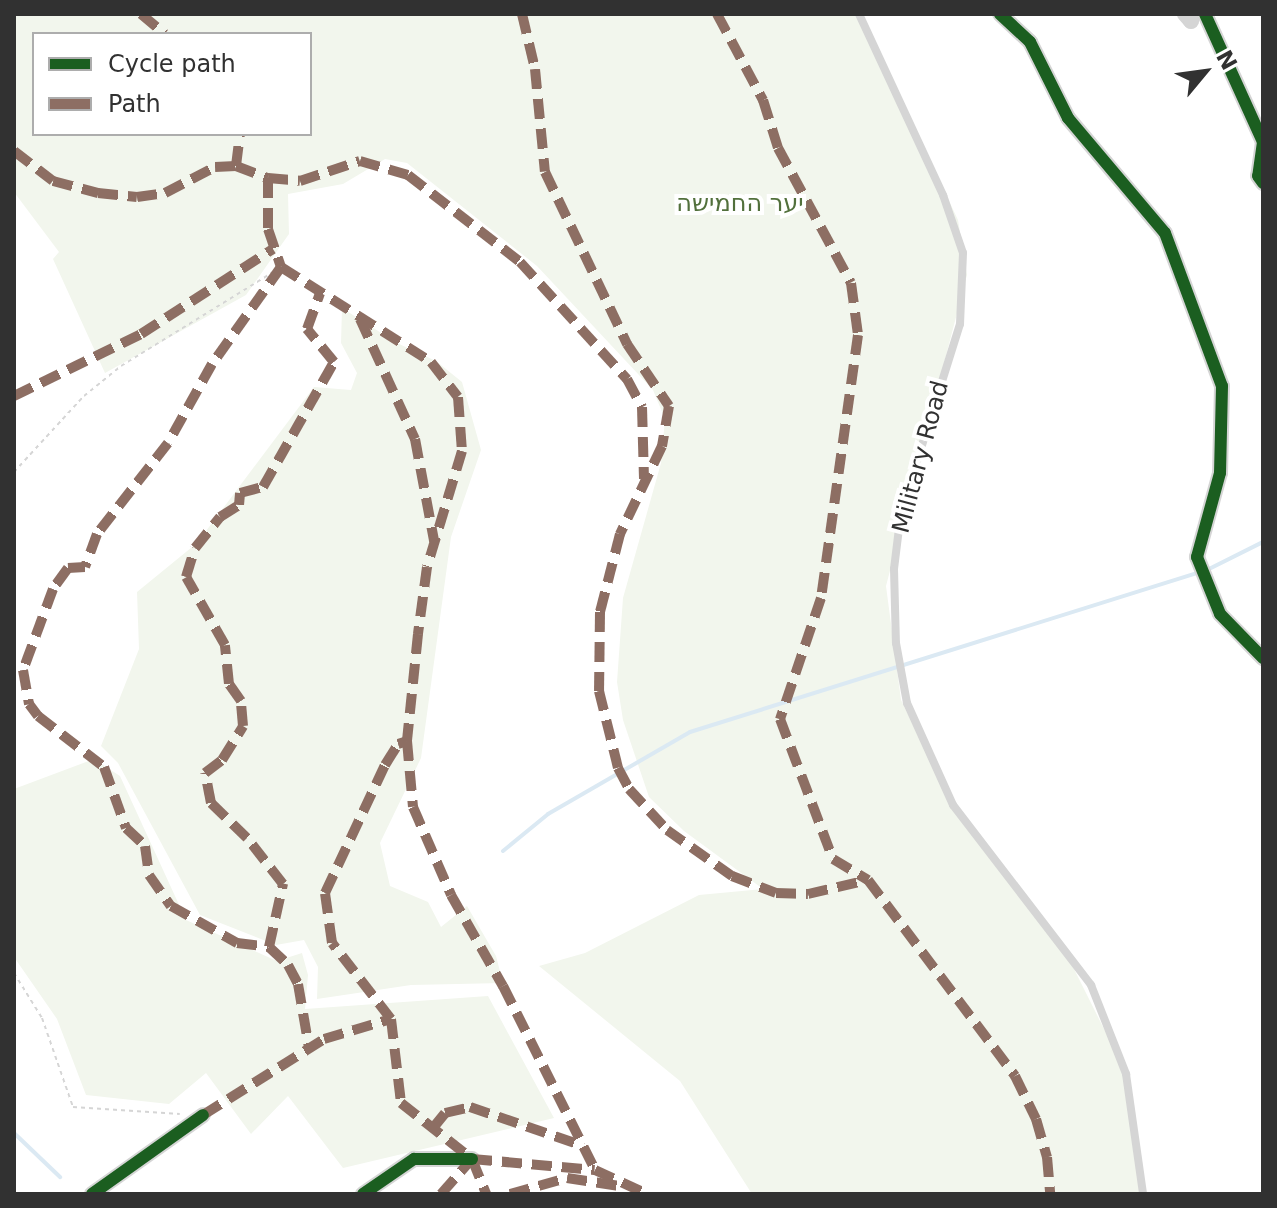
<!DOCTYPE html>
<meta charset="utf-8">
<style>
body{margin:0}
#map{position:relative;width:1277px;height:1208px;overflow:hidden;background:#fff;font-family:"DejaVu Sans","Noto Sans Hebrew",sans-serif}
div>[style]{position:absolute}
.green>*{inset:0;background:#f2f6ed}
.stream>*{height:4px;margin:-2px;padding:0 2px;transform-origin:2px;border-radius:2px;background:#dbe9f3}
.path>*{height:2px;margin-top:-1px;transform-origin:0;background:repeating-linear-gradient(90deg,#d5d5d5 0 4px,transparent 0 8px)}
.lane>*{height:8px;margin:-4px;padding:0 4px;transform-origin:4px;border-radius:4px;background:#d5d5d5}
.street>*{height:16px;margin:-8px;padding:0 8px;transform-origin:8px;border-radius:8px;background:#d5d5d5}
.quiet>*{height:10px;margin-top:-5px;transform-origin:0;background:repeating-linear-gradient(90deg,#8d6e63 0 20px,transparent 0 30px)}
.cycleway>*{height:12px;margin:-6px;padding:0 6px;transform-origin:6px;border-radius:6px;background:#1b5e20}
span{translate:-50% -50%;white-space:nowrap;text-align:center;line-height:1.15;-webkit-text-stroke:8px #fff;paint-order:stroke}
.park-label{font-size:24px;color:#52703c}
.street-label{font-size:24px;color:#313131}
.frame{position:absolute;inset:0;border:16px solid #313131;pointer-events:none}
.legend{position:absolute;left:32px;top:32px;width:280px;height:104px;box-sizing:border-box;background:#fff;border:2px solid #adadad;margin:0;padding:10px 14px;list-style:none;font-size:24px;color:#313131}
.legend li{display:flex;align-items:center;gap:16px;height:40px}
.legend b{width:40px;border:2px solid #adadad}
.north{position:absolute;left:1165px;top:32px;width:80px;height:80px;-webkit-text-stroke:6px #fff;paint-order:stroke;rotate:61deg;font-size:22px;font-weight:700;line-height:32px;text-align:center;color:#313131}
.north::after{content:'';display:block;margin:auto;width:28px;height:36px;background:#313131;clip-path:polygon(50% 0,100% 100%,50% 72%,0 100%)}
</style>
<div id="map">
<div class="green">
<i style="clip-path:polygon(evenodd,14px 14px,861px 14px,958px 220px,967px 275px,886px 586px,901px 700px,951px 801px,1063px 947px,1121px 1063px,1145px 1194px,752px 1194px,680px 1081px,539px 966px,585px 953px,699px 895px,763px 889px,684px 831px,649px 797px,623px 720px,617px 682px,623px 598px,661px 463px,665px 419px,653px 390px,537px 266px,407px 163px,385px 159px,343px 184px,288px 194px,289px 234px,246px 295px,105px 373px,53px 259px,59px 252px,14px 192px,14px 14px,34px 34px,310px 34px,310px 134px,34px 134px,34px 34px)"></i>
<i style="clip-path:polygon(342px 308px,397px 343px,436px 361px,462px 382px,481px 450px,451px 537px,421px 758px,380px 843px,390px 886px,428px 902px,441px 927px,467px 906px,496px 956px,503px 983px,411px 985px,317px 999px,318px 967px,304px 940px,276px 945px,200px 915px,118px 763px,101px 746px,139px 649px,137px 592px,197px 543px,314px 387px,351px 390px,357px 373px,341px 343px)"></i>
<i style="clip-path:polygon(94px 759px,120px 776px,186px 920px,277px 961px,302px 953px,308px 975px,305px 1009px,488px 996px,554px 1118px,343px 1168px,288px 1096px,251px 1134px,206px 1073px,169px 1104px,86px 1095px,57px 1019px,14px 957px,14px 789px)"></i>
</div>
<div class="stream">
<i style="left:1205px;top:571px;width:65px;rotate:-26.6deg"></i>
<i style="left:503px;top:851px;width:58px;rotate:-39.4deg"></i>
<i style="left:548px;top:814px;width:164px;rotate:-30deg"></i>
<i style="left:690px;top:732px;width:531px;rotate:-17.41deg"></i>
<i style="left:14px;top:1133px;width:64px;rotate:43.7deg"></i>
</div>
<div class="path">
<i style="left:14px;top:472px;width:103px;rotate:-47.4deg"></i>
<i style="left:84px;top:396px;width:48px;rotate:-39deg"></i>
<i style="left:121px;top:366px;width:188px;rotate:-31.7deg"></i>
<i style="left:14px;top:973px;width:53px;rotate:58.1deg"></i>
<i style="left:42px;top:1018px;width:94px;rotate:70.8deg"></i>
<i style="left:73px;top:1107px;width:107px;rotate:3.7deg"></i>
</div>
<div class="lane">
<i style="left:859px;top:14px;width:200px;rotate:65.1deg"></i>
<i style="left:943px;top:195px;width:61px;rotate:71deg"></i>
<i style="left:963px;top:253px;width:71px;rotate:92.4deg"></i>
<i style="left:960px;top:324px;width:197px;rotate:107.4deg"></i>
<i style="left:901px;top:512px;width:57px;rotate:97deg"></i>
<i style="left:894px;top:569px;width:74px;rotate:88.5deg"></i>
<i style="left:896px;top:643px;width:61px;rotate:79.6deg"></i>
<i style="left:907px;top:703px;width:112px;rotate:65.7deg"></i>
<i style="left:953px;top:805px;width:227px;rotate:52.5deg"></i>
<i style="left:1091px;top:985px;width:96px;rotate:68.5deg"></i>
<i style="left:1126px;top:1074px;width:121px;rotate:81.9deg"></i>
</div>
<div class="street">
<i style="left:1000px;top:14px;width:41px;rotate:43deg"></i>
<i style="left:1030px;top:42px;width:85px;rotate:63.4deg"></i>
<i style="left:1068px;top:118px;width:150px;rotate:49.9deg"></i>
<i style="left:1165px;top:233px;width:163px;rotate:69.6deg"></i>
<i style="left:1222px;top:386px;width:87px;rotate:91.3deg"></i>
<i style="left:1220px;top:473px;width:87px;rotate:105.3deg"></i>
<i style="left:1197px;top:557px;width:61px;rotate:68deg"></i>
<i style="left:1220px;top:614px;width:62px;rotate:45.7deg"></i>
<i style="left:1185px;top:14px;width:9px;rotate:49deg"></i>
<i style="left:1191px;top:21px;width:7px;rotate:-90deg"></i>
<i style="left:1205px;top:14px;width:141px;rotate:65.6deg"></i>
<i style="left:1263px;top:142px;width:34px;rotate:98deg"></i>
<i style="left:1258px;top:176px;width:9px;rotate:54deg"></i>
<i style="left:92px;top:1194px;width:136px;rotate:-35.4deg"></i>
<i style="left:363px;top:1194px;width:62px;rotate:-34.5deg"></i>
<i style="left:414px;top:1159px;width:58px"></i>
</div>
<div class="quiet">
<i style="left:141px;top:14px;width:31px;rotate:40deg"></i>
<i style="left:522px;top:14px;width:57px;rotate:76.7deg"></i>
<i style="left:535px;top:69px;width:103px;rotate:84.5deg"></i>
<i style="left:545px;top:172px;width:191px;rotate:64.5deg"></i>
<i style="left:627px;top:344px;width:75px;rotate:55.9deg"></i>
<i style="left:669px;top:406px;width:41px;rotate:99.9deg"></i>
<i style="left:662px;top:446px;width:98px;rotate:115.5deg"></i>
<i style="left:620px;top:534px;width:81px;rotate:104.4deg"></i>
<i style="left:600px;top:612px;width:79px;rotate:90.7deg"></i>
<i style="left:599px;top:691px;width:79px;rotate:76.1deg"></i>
<i style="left:618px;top:768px;width:24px;rotate:62deg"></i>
<i style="left:629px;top:789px;width:56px;rotate:47.2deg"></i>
<i style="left:667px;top:830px;width:80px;rotate:35.3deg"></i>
<i style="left:732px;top:876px;width:47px;rotate:21.1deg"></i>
<i style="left:776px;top:893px;width:32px;rotate:2deg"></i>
<i style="left:808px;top:894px;width:62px;rotate:-13.1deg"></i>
<i style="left:868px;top:880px;width:245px;rotate:53.1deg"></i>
<i style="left:1015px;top:1076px;width:48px;rotate:64deg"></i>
<i style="left:1036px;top:1119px;width:40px;rotate:74deg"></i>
<i style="left:1047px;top:1157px;width:37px;rotate:85deg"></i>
<i style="left:717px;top:14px;width:98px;rotate:61.9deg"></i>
<i style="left:763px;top:100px;width:50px;rotate:72.6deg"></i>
<i style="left:778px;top:148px;width:153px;rotate:61.6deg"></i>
<i style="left:851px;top:283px;width:52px;rotate:82.3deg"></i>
<i style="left:858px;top:335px;width:266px;rotate:98deg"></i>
<i style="left:821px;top:598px;width:128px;rotate:108.7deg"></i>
<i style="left:780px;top:719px;width:150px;rotate:69.3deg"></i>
<i style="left:833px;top:859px;width:41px;rotate:31deg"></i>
<i style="left:14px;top:151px;width:49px;rotate:37.6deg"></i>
<i style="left:53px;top:181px;width:47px;rotate:14.9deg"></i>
<i style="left:98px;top:193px;width:39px;rotate:6deg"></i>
<i style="left:137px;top:197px;width:28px;rotate:-8deg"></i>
<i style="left:165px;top:193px;width:56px;rotate:-27.5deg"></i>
<i style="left:215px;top:167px;width:21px;rotate:-3deg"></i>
<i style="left:236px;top:166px;width:34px;rotate:21deg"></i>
<i style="left:268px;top:178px;width:32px;rotate:5deg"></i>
<i style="left:300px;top:181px;width:63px;rotate:-18.4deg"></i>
<i style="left:360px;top:161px;width:50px;rotate:16.3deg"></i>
<i style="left:408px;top:175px;width:142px;rotate:37.8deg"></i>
<i style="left:520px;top:262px;width:159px;rotate:47.6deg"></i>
<i style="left:627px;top:379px;width:32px;rotate:62deg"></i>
<i style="left:642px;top:407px;width:72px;rotate:88.4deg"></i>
<i style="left:236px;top:166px;width:32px;rotate:-83deg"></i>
<i style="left:268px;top:178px;width:51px;rotate:90deg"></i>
<i style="left:268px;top:229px;width:40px;rotate:71.1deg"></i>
<i style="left:281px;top:267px;width:178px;rotate:32.3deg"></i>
<i style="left:431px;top:362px;width:44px;rotate:52.4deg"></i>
<i style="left:458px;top:397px;width:54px;rotate:85.8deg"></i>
<i style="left:462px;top:451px;width:121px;rotate:106.8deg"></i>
<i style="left:427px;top:567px;width:68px;rotate:97.7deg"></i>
<i style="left:418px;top:634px;width:108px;rotate:95.9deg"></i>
<i style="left:407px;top:741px;width:66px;rotate:84.8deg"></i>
<i style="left:413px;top:807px;width:96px;rotate:66.6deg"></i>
<i style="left:451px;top:895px;width:105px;rotate:60.3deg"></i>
<i style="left:503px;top:986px;width:206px;rotate:63.4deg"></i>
<i style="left:281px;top:267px;width:119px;rotate:125.4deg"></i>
<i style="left:212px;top:364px;width:90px;rotate:119.1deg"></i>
<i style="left:168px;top:443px;width:115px;rotate:128deg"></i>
<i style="left:97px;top:534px;width:35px;rotate:110deg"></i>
<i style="left:85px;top:567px;width:17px;rotate:177deg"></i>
<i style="left:68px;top:568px;width:26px;rotate:126deg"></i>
<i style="left:53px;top:589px;width:86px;rotate:110.3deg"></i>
<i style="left:23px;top:670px;width:35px;rotate:80deg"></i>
<i style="left:29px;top:704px;width:15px;rotate:53deg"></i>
<i style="left:38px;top:716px;width:83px;rotate:37.7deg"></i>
<i style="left:104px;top:767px;width:65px;rotate:70.2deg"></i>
<i style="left:126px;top:828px;width:26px;rotate:43deg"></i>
<i style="left:145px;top:846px;width:29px;rotate:82deg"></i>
<i style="left:149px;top:875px;width:38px;rotate:55deg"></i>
<i style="left:171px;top:906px;width:76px;rotate:29.3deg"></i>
<i style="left:237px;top:943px;width:32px;rotate:7deg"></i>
<i style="left:269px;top:947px;width:26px;rotate:43deg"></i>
<i style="left:288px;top:965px;width:21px;rotate:62deg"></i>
<i style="left:298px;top:984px;width:65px;rotate:80.2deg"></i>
<i style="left:360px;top:319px;width:132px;rotate:65.4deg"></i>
<i style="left:415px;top:439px;width:104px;rotate:79.4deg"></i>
<i style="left:14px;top:396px;width:141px;rotate:-26deg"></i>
<i style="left:141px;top:334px;width:157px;rotate:-32.8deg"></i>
<i style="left:269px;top:947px;width:65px;rotate:-77.5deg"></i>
<i style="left:283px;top:884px;width:58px;rotate:-128deg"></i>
<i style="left:247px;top:838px;width:50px;rotate:-135.8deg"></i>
<i style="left:211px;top:803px;width:31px;rotate:-101deg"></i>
<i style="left:205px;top:773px;width:21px;rotate:-37deg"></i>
<i style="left:222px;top:760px;width:40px;rotate:-58deg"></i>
<i style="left:243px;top:726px;width:25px;rotate:-95deg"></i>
<i style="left:241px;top:701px;width:21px;rotate:-125deg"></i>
<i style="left:229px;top:684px;width:39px;rotate:-96deg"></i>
<i style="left:225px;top:645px;width:78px;rotate:-119.8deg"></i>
<i style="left:186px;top:577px;width:30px;rotate:-73deg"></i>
<i style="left:195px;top:548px;width:40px;rotate:-51deg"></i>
<i style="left:220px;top:517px;width:22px;rotate:-32deg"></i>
<i style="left:239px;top:505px;width:12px;rotate:-85deg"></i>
<i style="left:240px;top:493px;width:24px;rotate:-15deg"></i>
<i style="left:263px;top:487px;width:144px;rotate:-60.4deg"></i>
<i style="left:334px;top:362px;width:43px;rotate:-129.3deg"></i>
<i style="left:307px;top:329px;width:38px;rotate:-70deg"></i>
<i style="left:391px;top:1019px;width:96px;rotate:-127.8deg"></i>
<i style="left:332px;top:943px;width:50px;rotate:-98deg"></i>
<i style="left:325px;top:893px;width:141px;rotate:-64.9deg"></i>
<i style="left:385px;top:765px;width:25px;rotate:-58deg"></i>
<i style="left:398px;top:744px;width:9px;rotate:-18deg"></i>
<i style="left:203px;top:1115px;width:143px;rotate:-32.1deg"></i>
<i style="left:324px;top:1039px;width:70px;rotate:-16.6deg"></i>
<i style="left:391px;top:1019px;width:85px;rotate:83.2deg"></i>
<i style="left:401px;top:1103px;width:90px;rotate:38.3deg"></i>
<i style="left:472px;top:1159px;width:123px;rotate:5.1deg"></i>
<i style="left:595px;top:1170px;width:57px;rotate:24.8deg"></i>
<i style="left:433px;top:1128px;width:19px;rotate:-51deg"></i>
<i style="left:445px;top:1113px;width:26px;rotate:-13deg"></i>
<i style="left:470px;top:1107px;width:120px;rotate:19deg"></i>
<i style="left:472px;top:1159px;width:38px;rotate:68deg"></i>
<i style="left:441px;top:1194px;width:47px;rotate:-48.5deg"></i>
<i style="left:510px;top:1194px;width:59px;rotate:-15.7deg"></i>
<i style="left:567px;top:1178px;width:53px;rotate:8.7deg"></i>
</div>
<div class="cycleway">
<i style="left:1000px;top:14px;width:41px;rotate:43deg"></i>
<i style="left:1030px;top:42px;width:85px;rotate:63.4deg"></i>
<i style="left:1068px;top:118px;width:150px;rotate:49.9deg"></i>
<i style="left:1165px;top:233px;width:163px;rotate:69.6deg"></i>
<i style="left:1222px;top:386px;width:87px;rotate:91.3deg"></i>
<i style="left:1220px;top:473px;width:87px;rotate:105.3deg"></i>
<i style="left:1197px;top:557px;width:61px;rotate:68deg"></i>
<i style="left:1220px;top:614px;width:62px;rotate:45.7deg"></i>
<i style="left:1205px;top:14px;width:141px;rotate:65.6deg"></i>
<i style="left:1263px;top:142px;width:34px;rotate:98deg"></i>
<i style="left:1258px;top:176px;width:9px;rotate:54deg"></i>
<i style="left:92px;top:1194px;width:136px;rotate:-35.4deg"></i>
<i style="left:363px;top:1194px;width:62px;rotate:-34.5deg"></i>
<i style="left:414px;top:1159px;width:58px"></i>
</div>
<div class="park-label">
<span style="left:740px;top:204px">יער החמישה</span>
</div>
<div class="street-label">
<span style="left:921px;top:457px;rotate:-75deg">Military Road</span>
</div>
<div class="frame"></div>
<ul class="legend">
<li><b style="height:10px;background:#1b5e20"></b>Cycle path</li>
<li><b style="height:10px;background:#8d6e63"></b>Path</li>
</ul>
<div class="north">N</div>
</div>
